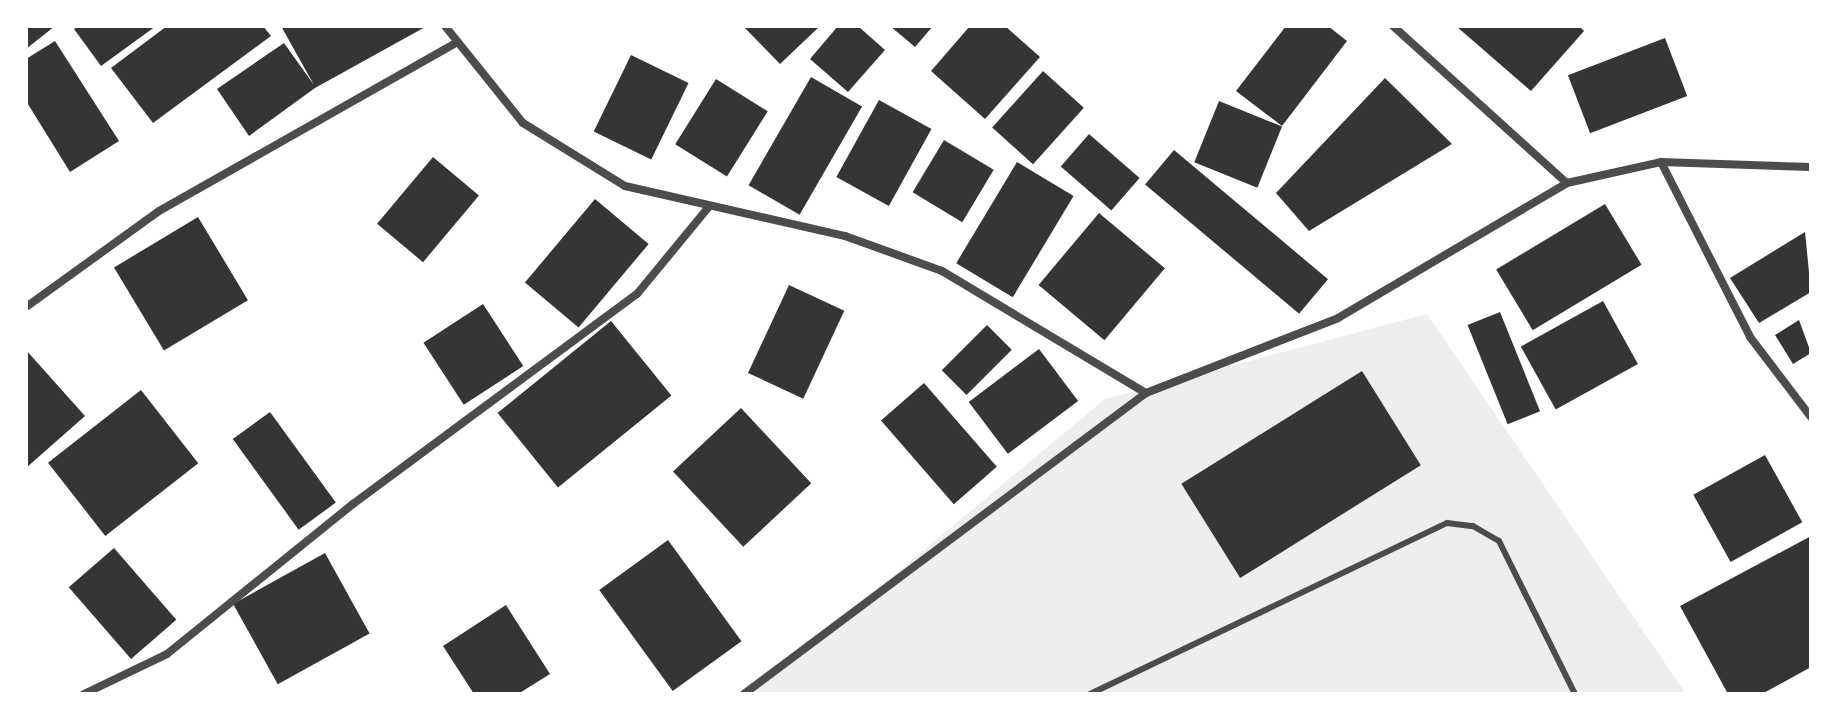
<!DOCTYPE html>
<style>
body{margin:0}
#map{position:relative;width:1837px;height:720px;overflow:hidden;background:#fff;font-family:"Roboto Condensed",sans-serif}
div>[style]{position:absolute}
.green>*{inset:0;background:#eee}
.building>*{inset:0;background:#353535;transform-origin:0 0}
.service>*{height:6px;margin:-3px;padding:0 3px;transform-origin:3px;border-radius:3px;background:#4c4c4c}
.minor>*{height:8px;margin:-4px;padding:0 4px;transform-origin:4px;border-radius:4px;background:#4c4c4c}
span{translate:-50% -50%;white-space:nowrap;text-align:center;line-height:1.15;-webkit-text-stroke:8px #fff;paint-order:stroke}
.frame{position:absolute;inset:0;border:28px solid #fff;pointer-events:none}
</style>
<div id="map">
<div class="green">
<i style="clip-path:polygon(1427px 314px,1686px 694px,751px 694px,1105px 399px)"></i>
</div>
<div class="building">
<i style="clip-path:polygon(26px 26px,55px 26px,26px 49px)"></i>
<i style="clip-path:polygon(79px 26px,156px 26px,101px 66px,74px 29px)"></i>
<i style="clip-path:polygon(167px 26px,263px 26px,271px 36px,153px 123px,111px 68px)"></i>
<i style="clip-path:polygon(281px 26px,427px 26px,315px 88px,249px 136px,217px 89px,284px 43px,314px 85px)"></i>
<i style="clip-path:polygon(743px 26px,820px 26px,780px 64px)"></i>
<i style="clip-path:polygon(838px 26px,858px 26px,885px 50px,848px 92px,810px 59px)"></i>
<i style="clip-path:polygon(890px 26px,933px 26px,915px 47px)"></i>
<i style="clip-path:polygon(970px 26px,1005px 26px,1040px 57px,985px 119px,931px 71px)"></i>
<i style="clip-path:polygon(1286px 26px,1328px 26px,1347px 41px,1282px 126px,1236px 91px)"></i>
<i style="clip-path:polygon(1456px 26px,1579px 26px,1584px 31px,1531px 91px)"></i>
<i style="left:1665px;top:38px;width:62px;height:104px;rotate:69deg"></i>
<i style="clip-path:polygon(55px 41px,119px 141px,70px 172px,26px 101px,26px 59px)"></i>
<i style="left:631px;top:55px;width:64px;height:85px;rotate:26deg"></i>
<i style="left:1043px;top:71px;width:55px;height:76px;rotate:42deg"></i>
<i style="left:811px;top:77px;width:59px;height:125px;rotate:30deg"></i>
<i style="clip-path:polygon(1385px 78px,1452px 144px,1309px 231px,1276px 193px)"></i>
<i style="left:716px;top:79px;width:61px;height:77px;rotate:32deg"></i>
<i style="left:879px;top:100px;width:60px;height:88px;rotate:29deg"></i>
<i style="left:1219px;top:101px;width:68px;height:66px;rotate:22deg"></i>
<i style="left:1089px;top:134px;width:67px;height:43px;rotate:41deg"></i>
<i style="left:944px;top:140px;width:58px;height:61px;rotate:31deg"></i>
<i style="left:1174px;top:150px;width:201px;height:45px;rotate:40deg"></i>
<i style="left:433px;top:157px;width:60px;height:87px;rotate:40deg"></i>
<i style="left:1017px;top:162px;width:66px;height:118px;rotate:31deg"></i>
<i style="left:595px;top:199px;width:70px;height:109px;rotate:40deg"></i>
<i style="left:1605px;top:204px;width:71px;height:127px;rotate:59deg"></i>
<i style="left:1099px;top:213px;width:86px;height:94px;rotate:40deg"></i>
<i style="left:198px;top:217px;width:97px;height:98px;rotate:59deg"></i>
<i style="clip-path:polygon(1805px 232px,1811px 292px,1759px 323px,1730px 278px)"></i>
<i style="left:789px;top:285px;width:61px;height:97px;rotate:25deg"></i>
<i style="left:1603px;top:301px;width:72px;height:94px;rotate:61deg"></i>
<i style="left:483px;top:304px;width:74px;height:71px;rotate:57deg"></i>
<i style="left:1500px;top:312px;width:107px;height:35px;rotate:68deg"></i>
<i style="clip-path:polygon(1799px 320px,1811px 353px,1793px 364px,1775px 335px)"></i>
<i style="left:611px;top:321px;width:96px;height:146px;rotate:51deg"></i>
<i style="left:987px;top:325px;width:35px;height:64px;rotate:45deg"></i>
<i style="left:1039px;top:349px;width:65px;height:88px;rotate:53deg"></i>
<i style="clip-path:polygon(26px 350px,85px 416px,26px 468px)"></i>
<i style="left:1362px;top:371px;width:111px;height:213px;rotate:58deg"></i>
<i style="left:924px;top:383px;width:111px;height:57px;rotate:49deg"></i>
<i style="left:141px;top:390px;width:93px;height:118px;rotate:52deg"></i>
<i style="left:741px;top:408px;width:103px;height:93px;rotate:47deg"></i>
<i style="left:270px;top:412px;width:112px;height:46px;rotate:54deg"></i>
<i style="left:1765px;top:455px;width:77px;height:82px;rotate:61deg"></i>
<i style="clip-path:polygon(1811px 536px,1811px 667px,1762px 694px,1728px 694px,1680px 606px)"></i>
<i style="left:668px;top:540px;width:125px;height:85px;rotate:54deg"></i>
<i style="left:114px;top:548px;width:95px;height:60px;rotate:49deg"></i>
<i style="left:325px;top:553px;width:92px;height:105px;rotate:61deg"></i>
<i style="clip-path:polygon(506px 605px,550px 674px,518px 694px,474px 694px,443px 646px)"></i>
</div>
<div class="service">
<i style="left:1090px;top:694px;width:396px;rotate:-25.6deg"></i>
<i style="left:1447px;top:523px;width:26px;rotate:7deg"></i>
<i style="left:1473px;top:526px;width:30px;rotate:30deg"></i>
<i style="left:1499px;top:541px;width:171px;rotate:63.6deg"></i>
</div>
<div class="minor">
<i style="left:445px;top:26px;width:124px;rotate:51.2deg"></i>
<i style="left:523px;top:123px;width:120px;rotate:31.7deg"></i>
<i style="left:625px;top:186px;width:226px;rotate:12.8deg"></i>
<i style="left:845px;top:236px;width:103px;rotate:19.8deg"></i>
<i style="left:942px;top:271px;width:238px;rotate:30.9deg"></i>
<i style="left:1393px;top:26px;width:234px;rotate:42.1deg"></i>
<i style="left:1661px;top:162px;width:150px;rotate:1.9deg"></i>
<i style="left:26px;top:307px;width:164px;rotate:-35.8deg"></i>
<i style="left:159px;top:211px;width:339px;rotate:-29.5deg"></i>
<i style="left:84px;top:694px;width:92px;rotate:-25.7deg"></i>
<i style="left:167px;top:654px;width:239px;rotate:-38.9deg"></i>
<i style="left:353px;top:504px;width:353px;rotate:-36.5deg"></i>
<i style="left:637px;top:294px;width:112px;rotate:-50.5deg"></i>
<i style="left:744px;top:694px;width:502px;rotate:-36.82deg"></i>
<i style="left:1146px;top:393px;width:206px;rotate:-21.3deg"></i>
<i style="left:1338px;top:318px;width:266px;rotate:-30.5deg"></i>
<i style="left:1567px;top:183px;width:96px;rotate:-12.6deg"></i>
<i style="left:1661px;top:162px;width:196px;rotate:63deg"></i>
<i style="left:1750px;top:337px;width:101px;rotate:52.7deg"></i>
</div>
<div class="frame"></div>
</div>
